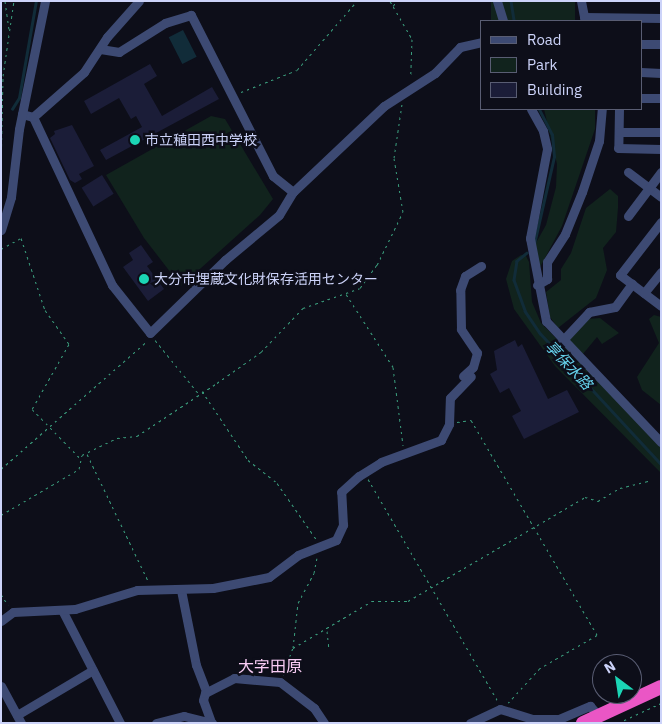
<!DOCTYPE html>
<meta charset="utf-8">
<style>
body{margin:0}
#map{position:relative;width:662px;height:724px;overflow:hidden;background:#0d0e19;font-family:"IBM Plex Sans","Noto Sans JP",sans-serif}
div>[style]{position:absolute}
.green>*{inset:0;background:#11231d;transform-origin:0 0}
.water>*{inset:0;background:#112c39;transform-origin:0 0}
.stream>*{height:2.5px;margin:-1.25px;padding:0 1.25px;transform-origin:1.25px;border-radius:1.25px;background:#112c39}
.building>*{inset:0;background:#1b1d38;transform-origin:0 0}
.path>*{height:1px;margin-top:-0.5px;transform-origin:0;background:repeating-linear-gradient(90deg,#3a9e7d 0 2.5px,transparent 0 6.5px)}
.minor>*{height:9px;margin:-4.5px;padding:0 4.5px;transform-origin:4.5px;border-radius:4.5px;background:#3d4a73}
.highway>*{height:14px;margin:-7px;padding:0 7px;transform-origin:7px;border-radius:7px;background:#ea56c5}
.dots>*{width:14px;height:14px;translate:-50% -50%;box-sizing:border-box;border:2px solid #0d0e19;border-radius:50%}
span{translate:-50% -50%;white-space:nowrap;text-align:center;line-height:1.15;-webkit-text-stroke:5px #0d0e19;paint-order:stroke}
.poi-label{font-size:14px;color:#ccd3f9}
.left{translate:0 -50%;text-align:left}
.water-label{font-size:15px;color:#66d2ec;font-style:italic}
.quarter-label{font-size:16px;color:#f9cdf5}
.frame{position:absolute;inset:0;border:2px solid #ccd3f9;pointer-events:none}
.legend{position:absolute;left:480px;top:20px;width:162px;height:90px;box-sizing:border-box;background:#0d0e19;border:1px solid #595d73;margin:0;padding:6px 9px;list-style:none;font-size:15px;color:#ccd3f9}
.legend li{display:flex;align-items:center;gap:10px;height:25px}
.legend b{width:25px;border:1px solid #595d73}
.north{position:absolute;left:592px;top:654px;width:50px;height:50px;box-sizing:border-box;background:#0d0e19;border:1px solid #595d73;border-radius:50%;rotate:329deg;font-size:14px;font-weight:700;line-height:20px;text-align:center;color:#ccd3f9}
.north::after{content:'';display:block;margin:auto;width:18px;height:22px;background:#1bd5b5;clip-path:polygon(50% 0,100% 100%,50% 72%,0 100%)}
</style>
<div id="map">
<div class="green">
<i style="left:491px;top:1px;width:84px;height:20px"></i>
<i style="clip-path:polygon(544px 109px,595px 109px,595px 129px,562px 226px,539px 269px,532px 250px,546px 225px,556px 187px,557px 164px)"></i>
<i style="clip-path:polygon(211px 116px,225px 119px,273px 199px,260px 215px,181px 286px,144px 238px,106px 175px)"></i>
<i style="clip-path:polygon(610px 189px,618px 196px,618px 208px,616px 232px,603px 248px,607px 270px,596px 298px,558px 328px,550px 317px,546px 292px,561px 280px,561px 269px,571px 253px,586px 208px)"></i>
<i style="clip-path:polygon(521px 255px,526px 256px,529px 262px,532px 302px,541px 323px,661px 444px,661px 473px,555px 366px,514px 309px,506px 279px,512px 261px)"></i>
<i style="clip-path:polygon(654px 315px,661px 317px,661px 405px,642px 390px,637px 377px,659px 343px,649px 319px)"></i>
<i style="clip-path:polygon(600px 318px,619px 333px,602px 344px,597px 337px,583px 354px,570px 342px,570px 337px,587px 319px)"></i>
</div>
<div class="water">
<i style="left:183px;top:30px;width:30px;height:16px;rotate:63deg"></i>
</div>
<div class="stream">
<i style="left:511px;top:1px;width:20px;rotate:81deg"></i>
<i style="left:12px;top:109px;width:13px;rotate:-58deg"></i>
<i style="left:19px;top:98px;width:98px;rotate:-80.1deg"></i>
<i style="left:534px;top:244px;width:89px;rotate:-77.1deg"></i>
<i style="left:554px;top:157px;width:22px;rotate:-95deg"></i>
<i style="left:552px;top:135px;width:29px;rotate:-117deg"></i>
<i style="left:527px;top:253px;width:13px;rotate:141deg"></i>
<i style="left:517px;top:261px;width:19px;rotate:99deg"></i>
<i style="left:514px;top:280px;width:33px;rotate:70deg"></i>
<i style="left:525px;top:311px;width:27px;rotate:56deg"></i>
<i style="left:540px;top:333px;width:178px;rotate:47.3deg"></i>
</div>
<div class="building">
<i style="clip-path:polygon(150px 64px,157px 76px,144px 84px,162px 116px,212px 87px,219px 99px,106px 160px,100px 150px,142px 127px,136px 116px,131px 119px,119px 98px,91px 114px,84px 101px)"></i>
<i style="clip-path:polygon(72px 125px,94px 166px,79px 174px,82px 179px,75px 183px,70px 180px,50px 138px,55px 134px,54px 131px)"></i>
<i style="left:102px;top:175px;width:22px;height:24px;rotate:58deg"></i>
<i style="clip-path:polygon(141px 245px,153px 262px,147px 266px,164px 289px,148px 301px,123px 267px,133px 260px,129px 253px)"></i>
<i style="clip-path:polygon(515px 340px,518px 347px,522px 344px,548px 399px,567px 390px,579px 412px,524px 439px,512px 416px,521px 411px,509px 388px,500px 393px,490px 374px,497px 370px,494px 351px)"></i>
</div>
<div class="path">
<i style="left:5px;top:1px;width:28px;rotate:82deg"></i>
<i style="left:390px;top:1px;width:44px;rotate:59.9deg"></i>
<i style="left:412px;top:39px;width:38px;rotate:92deg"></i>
<i style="left:393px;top:6px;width:6px;rotate:-51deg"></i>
<i style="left:241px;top:92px;width:60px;rotate:-21.4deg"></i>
<i style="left:297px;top:70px;width:91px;rotate:-49deg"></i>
<i style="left:1px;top:172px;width:96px;rotate:-88.8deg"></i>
<i style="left:3px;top:76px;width:76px;rotate:-81.7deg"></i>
<i style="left:1px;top:249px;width:23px;rotate:-29deg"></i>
<i style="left:21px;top:238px;width:76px;rotate:71.6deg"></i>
<i style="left:45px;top:310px;width:42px;rotate:54.8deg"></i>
<i style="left:69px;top:344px;width:75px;rotate:119.6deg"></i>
<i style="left:32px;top:409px;width:69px;rotate:45.6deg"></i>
<i style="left:346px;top:294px;width:87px;rotate:57.2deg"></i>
<i style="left:393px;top:367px;width:79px;rotate:82.7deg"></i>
<i style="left:155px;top:340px;width:68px;rotate:50.9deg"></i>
<i style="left:202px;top:391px;width:83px;rotate:56.3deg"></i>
<i style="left:248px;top:460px;width:37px;rotate:38deg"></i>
<i style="left:277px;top:483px;width:68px;rotate:55.1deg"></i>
<i style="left:457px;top:422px;width:14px;rotate:-8deg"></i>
<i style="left:471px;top:420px;width:249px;rotate:59.6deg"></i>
<i style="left:597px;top:635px;width:66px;rotate:149.9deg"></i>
<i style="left:540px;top:668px;width:47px;rotate:132.4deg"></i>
<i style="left:87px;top:454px;width:141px;rotate:64.3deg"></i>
<i style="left:1px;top:469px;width:193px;rotate:-41.2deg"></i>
<i style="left:368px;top:479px;width:256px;rotate:59.7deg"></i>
<i style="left:1px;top:515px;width:91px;rotate:-30.5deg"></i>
<i style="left:79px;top:469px;width:14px;rotate:-78deg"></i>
<i style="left:82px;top:455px;width:39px;rotate:-26deg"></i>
<i style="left:117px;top:438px;width:20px;rotate:-6deg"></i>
<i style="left:137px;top:436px;width:96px;rotate:-33.5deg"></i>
<i style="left:217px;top:383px;width:54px;rotate:-35.2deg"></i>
<i style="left:261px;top:352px;width:61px;rotate:-46.3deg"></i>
<i style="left:303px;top:308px;width:60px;rotate:-19.3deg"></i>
<i style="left:360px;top:288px;width:29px;rotate:-54deg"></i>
<i style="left:377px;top:265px;width:59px;rotate:-63.9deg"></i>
<i style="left:403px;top:212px;width:55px;rotate:-99.5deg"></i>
<i style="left:394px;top:158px;width:55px;rotate:-81.6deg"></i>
<i style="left:1px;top:594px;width:13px;rotate:58deg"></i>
<i style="left:327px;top:631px;width:19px;rotate:84deg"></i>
<i style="left:293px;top:648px;width:92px;rotate:-30.7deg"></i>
<i style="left:372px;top:601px;width:36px"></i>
<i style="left:408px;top:601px;width:205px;rotate:-30.4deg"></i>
<i style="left:585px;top:497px;width:14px;rotate:17deg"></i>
<i style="left:598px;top:501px;width:26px;rotate:-31deg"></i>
<i style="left:620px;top:488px;width:32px;rotate:-14deg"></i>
<i style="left:283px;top:675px;width:29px;rotate:-70deg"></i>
<i style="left:293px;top:648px;width:45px;rotate:-83.7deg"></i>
<i style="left:298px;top:603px;width:34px;rotate:-62deg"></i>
<i style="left:314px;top:573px;width:15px;rotate:-79deg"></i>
<i style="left:618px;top:723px;width:47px;rotate:-24.9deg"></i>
</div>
<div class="minor">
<i style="left:497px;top:1px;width:21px;rotate:73deg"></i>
<i style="left:581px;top:1px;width:20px;rotate:79deg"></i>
<i style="left:584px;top:17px;width:77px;rotate:0.7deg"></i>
<i style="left:641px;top:44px;width:20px"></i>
<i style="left:641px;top:72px;width:20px;rotate:3deg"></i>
<i style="left:641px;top:98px;width:20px"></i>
<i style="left:531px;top:109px;width:25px;rotate:61deg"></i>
<i style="left:543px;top:131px;width:18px;rotate:77deg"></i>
<i style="left:547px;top:149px;width:91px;rotate:100.8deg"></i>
<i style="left:530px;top:238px;width:85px;rotate:79.1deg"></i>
<i style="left:546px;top:321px;width:167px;rotate:46.5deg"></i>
<i style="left:619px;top:109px;width:39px;rotate:91deg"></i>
<i style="left:618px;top:148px;width:43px;rotate:1.3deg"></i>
<i style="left:22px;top:114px;width:11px;rotate:15deg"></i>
<i style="left:33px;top:117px;width:186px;rotate:64.8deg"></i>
<i style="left:112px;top:285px;width:61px;rotate:51.6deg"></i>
<i style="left:150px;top:333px;width:105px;rotate:-44.2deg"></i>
<i style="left:225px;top:260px;width:70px;rotate:-39.8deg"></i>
<i style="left:279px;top:215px;width:27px;rotate:-59deg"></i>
<i style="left:293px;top:192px;width:26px;rotate:-141deg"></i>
<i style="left:273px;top:176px;width:181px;rotate:-117deg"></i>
<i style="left:191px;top:15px;width:27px;rotate:163deg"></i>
<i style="left:165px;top:23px;width:54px;rotate:147.8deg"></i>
<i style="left:119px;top:52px;width:19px;rotate:-171deg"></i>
<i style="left:33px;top:117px;width:68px;rotate:-41.4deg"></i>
<i style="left:84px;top:72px;width:42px;rotate:-56.7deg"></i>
<i style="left:107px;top:37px;width:48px;rotate:-48.4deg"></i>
<i style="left:619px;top:132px;width:42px"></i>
<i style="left:628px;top:172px;width:41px;rotate:37.1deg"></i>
<i style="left:293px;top:192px;width:125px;rotate:-43.4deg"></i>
<i style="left:384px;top:106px;width:61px;rotate:-32.9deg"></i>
<i style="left:435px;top:73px;width:36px;rotate:-46deg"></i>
<i style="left:460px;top:47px;width:22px;rotate:-13deg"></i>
<i style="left:628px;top:216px;width:55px;rotate:-53.1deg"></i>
<i style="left:661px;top:222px;width:67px;rotate:127.7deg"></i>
<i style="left:620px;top:275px;width:51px;rotate:37.1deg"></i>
<i style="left:1px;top:230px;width:34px;rotate:-73deg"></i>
<i style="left:11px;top:197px;width:68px;rotate:-83.3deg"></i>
<i style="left:19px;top:129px;width:131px;rotate:-78.5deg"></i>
<i style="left:537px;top:285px;width:12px;rotate:-31deg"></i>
<i style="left:547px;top:279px;width:17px;rotate:-90deg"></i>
<i style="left:547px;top:262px;width:33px;rotate:-57deg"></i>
<i style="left:565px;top:234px;width:45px;rotate:-68deg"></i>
<i style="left:582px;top:192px;width:54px;rotate:-71.6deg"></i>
<i style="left:599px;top:141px;width:32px;rotate:-85deg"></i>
<i style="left:644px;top:293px;width:27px;rotate:-51deg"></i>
<i style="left:562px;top:341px;width:40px;rotate:-47deg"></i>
<i style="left:589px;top:312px;width:26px;rotate:-11deg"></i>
<i style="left:615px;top:307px;width:29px;rotate:-54deg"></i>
<i style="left:463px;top:376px;width:13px;rotate:-42deg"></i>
<i style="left:473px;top:367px;width:15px;rotate:-74deg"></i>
<i style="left:477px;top:353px;width:29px;rotate:-124deg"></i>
<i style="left:461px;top:329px;width:39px;rotate:-91deg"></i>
<i style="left:460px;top:290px;width:15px;rotate:-70deg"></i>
<i style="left:465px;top:276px;width:19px;rotate:-32deg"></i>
<i style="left:181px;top:590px;width:76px;rotate:78.7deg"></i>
<i style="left:196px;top:665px;width:28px;rotate:69deg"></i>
<i style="left:62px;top:610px;width:127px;rotate:62.8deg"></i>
<i style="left:1px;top:621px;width:15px;rotate:-37deg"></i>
<i style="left:13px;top:612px;width:62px;rotate:-2.8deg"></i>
<i style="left:75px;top:609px;width:65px;rotate:-17deg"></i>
<i style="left:137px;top:590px;width:76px;rotate:-1.5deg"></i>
<i style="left:213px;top:588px;width:57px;rotate:-11.1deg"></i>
<i style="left:269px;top:577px;width:36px;rotate:-37deg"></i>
<i style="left:298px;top:555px;width:41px;rotate:-21.5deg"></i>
<i style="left:336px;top:540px;width:17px;rotate:-65deg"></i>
<i style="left:343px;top:525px;width:33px;rotate:-93deg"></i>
<i style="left:341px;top:492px;width:24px;rotate:-42deg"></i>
<i style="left:359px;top:476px;width:26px;rotate:-32deg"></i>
<i style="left:381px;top:462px;width:64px;rotate:-20.1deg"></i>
<i style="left:441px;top:440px;width:18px;rotate:-63deg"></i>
<i style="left:449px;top:424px;width:26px;rotate:-88deg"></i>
<i style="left:450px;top:398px;width:30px;rotate:-46deg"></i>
<i style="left:1px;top:686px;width:42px;rotate:61.6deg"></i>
<i style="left:17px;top:715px;width:88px;rotate:-30.6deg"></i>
<i style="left:211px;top:722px;width:23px;rotate:-110deg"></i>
<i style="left:203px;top:700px;width:7px;rotate:-74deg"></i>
<i style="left:205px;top:693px;width:33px;rotate:-27deg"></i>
<i style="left:234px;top:678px;width:46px;rotate:5deg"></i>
<i style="left:280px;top:682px;width:43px;rotate:37.4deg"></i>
<i style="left:314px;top:708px;width:18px;rotate:56deg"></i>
<i style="left:156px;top:723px;width:29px;rotate:-14deg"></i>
<i style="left:184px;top:716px;width:29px;rotate:14deg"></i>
<i style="left:470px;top:723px;width:33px;rotate:-25deg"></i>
<i style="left:500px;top:709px;width:34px;rotate:17deg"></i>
<i style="left:533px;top:719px;width:26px"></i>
<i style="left:559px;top:719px;width:34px;rotate:-23deg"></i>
<i style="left:590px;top:706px;width:13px;rotate:48deg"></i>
</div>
<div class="highway">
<i style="left:583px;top:723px;width:86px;rotate:-24.8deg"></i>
</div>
<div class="dots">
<i style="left:135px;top:140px;background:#1bd5b5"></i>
<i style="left:144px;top:279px;background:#1bd5b5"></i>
</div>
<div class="poi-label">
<span class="left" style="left:145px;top:140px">市立稙田西中学校</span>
<span class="left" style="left:154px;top:279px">大分市埋蔵文化財保存活用センター</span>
</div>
<div class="water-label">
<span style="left:569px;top:365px;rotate:47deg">享保水路</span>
</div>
<div class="quarter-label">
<span style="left:270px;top:666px">大字田原</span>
</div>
<div class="frame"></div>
<ul class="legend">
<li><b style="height:6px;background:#3d4a73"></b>Road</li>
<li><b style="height:14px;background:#11231d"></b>Park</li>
<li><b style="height:14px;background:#1b1d38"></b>Building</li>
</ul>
<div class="north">N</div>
</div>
